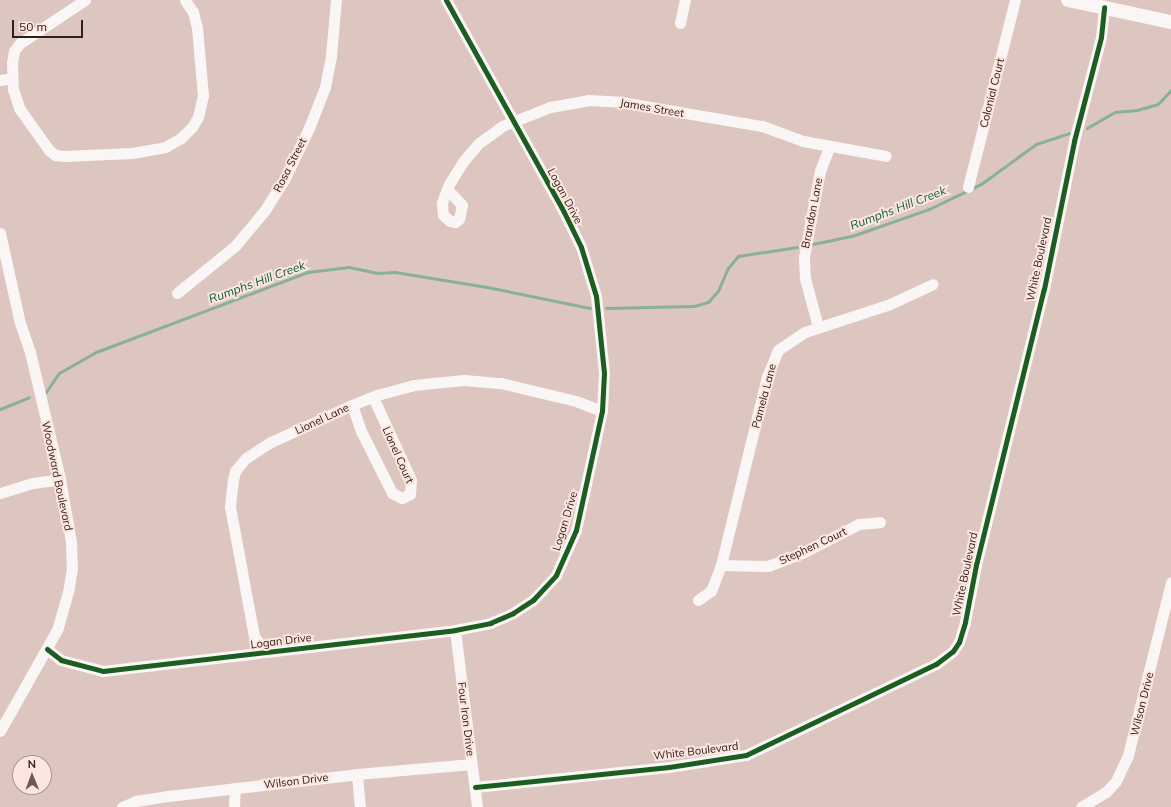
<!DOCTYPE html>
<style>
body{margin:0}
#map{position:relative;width:1171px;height:807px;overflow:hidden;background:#ddc6bf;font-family:Mulish,sans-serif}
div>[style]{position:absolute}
.stream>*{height:3px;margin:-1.5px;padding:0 1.5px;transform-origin:1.5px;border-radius:1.5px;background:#88b195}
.minor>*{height:11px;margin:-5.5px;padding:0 5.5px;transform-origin:5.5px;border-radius:5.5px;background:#faf6f5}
.tertiary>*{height:14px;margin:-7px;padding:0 7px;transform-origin:7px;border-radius:7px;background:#faf6f5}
.cycleway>*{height:5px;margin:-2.5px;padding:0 2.5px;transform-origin:2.5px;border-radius:2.5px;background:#1b5e20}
span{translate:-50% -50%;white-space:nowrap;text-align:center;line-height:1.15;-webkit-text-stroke:4px #fce6df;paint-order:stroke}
.street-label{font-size:11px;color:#2f201a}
.water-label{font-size:12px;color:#085f3c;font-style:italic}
.north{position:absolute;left:12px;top:755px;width:40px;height:40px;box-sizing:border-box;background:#fce6df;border:1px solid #aa9790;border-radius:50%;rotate:359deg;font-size:11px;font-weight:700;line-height:16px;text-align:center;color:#2f201a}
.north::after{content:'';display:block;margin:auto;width:14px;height:18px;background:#6c5a54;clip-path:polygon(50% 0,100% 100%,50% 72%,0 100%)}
.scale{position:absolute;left:12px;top:20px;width:71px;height:18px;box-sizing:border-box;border:2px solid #2f201a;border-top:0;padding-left:5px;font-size:12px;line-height:14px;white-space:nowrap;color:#2f201a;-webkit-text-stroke:3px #fce6df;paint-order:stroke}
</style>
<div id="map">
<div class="stream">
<i style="left:1087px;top:128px;width:32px;rotate:-30deg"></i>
<i style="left:1115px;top:112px;width:22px;rotate:-5deg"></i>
<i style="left:1137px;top:110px;width:22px;rotate:-16deg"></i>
<i style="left:1158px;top:104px;width:19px;rotate:-47deg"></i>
<i style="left:813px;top:244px;width:40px;rotate:-12deg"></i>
<i style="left:852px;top:236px;width:82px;rotate:-19.3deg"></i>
<i style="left:929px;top:209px;width:58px;rotate:-25.7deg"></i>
<i style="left:981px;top:184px;width:68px;rotate:-36deg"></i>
<i style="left:1036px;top:144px;width:35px;rotate:-18deg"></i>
<i style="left:606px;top:308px;width:88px;rotate:-1.3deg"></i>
<i style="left:694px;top:306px;width:15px;rotate:-16deg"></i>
<i style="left:708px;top:302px;width:15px;rotate:-48deg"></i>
<i style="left:718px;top:291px;width:25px;rotate:-67deg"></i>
<i style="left:728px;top:268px;width:16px;rotate:-50deg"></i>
<i style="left:738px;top:256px;width:60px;rotate:-8.7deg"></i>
<i style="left:46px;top:392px;width:23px;rotate:-56deg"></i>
<i style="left:59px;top:373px;width:43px;rotate:-29.6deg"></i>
<i style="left:96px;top:352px;width:227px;rotate:-20.7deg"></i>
<i style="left:308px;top:272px;width:41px;rotate:-7deg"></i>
<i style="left:349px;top:267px;width:29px;rotate:12deg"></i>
<i style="left:377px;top:273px;width:18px;rotate:-3deg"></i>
<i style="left:395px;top:272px;width:93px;rotate:9.3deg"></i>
<i style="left:487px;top:287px;width:105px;rotate:11.5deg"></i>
<i style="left:0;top:409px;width:31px;rotate:-22deg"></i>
</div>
<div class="minor">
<i style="left:85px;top:0;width:78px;rotate:146.5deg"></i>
<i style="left:20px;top:43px;width:10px;rotate:127deg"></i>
<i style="left:14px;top:51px;width:11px;rotate:100deg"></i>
<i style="left:12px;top:62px;width:27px;rotate:88deg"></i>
<i style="left:13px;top:89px;width:20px;rotate:72deg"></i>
<i style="left:19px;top:108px;width:52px;rotate:54.5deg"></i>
<i style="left:49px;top:150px;width:8px;rotate:40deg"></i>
<i style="left:55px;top:155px;width:9px;rotate:6deg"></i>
<i style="left:64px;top:156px;width:68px;rotate:-2.5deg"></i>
<i style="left:132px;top:153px;width:34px;rotate:-10deg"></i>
<i style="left:165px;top:147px;width:18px;rotate:-29deg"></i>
<i style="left:181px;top:138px;width:16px;rotate:-45deg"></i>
<i style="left:192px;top:127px;width:12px;rotate:-59deg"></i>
<i style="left:198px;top:117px;width:22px;rotate:-77deg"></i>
<i style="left:203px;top:96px;width:68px;rotate:-95deg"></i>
<i style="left:197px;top:28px;width:16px;rotate:-104deg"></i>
<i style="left:193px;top:12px;width:14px;rotate:-124deg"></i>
<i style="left:680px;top:23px;width:24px;rotate:-78deg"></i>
<i style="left:0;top:80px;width:12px;rotate:-9deg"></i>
<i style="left:968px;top:187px;width:193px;rotate:-75.9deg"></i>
<i style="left:447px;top:189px;width:22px;rotate:47deg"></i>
<i style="left:462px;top:205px;width:14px;rotate:102deg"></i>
<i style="left:459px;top:219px;width:5px;rotate:143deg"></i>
<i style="left:455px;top:222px;width:5px;rotate:-169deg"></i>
<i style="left:450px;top:221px;width:9px;rotate:-139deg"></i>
<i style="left:443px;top:215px;width:12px;rotate:-95deg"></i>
<i style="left:442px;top:203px;width:6px;rotate:-72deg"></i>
<i style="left:444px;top:197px;width:14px;rotate:-69deg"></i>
<i style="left:449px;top:184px;width:25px;rotate:-58deg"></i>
<i style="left:462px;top:163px;width:26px;rotate:-50deg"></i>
<i style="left:479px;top:143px;width:29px;rotate:-36deg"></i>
<i style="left:502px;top:126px;width:52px;rotate:-21.6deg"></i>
<i style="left:550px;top:107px;width:39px;rotate:-10deg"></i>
<i style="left:588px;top:100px;width:33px;rotate:3deg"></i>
<i style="left:621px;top:102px;width:143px;rotate:9.7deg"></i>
<i style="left:762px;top:126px;width:44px;rotate:20.1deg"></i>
<i style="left:803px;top:141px;width:84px;rotate:10.2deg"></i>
<i style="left:0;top:233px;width:92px;rotate:77.5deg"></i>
<i style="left:20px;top:323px;width:31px;rotate:71deg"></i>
<i style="left:30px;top:352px;width:130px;rotate:76.7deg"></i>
<i style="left:60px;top:479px;width:64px;rotate:80.1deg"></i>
<i style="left:71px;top:542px;width:26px;rotate:88deg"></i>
<i style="left:72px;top:568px;width:24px;rotate:99deg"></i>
<i style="left:68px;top:592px;width:37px;rotate:106deg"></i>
<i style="left:58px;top:628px;width:118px;rotate:119.4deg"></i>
<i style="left:177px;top:293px;width:75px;rotate:-39deg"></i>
<i style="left:235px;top:246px;width:47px;rotate:-50.2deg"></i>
<i style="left:265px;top:210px;width:36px;rotate:-58deg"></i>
<i style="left:284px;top:180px;width:58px;rotate:-64.3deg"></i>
<i style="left:309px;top:128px;width:44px;rotate:-68.7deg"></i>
<i style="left:325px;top:87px;width:33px;rotate:-79deg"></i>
<i style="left:331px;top:55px;width:55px;rotate:-84.8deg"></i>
<i style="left:818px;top:327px;width:51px;rotate:-104.9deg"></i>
<i style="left:805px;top:278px;width:21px;rotate:-93deg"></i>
<i style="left:804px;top:257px;width:87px;rotate:-79.5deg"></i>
<i style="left:820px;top:171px;width:26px;rotate:-69deg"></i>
<i style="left:352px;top:405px;width:28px;rotate:71deg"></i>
<i style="left:361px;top:431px;width:69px;rotate:63.4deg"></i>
<i style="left:392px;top:493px;width:11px;rotate:27deg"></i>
<i style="left:402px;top:498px;width:9px;rotate:-27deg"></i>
<i style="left:410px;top:494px;width:14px;rotate:-86deg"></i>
<i style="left:411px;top:480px;width:91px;rotate:-114.6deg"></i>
<i style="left:0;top:493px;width:34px;rotate:-17deg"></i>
<i style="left:33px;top:483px;width:27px;rotate:-8deg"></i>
<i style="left:721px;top:565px;width:47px;rotate:1.2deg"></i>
<i style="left:768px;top:566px;width:36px;rotate:-21deg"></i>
<i style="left:802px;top:553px;width:64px;rotate:-27deg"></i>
<i style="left:859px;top:524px;width:21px;rotate:-5deg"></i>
<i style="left:698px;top:600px;width:16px;rotate:-35deg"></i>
<i style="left:711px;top:591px;width:28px;rotate:-69deg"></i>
<i style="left:721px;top:565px;width:194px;rotate:-76.3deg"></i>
<i style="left:767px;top:377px;width:29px;rotate:-68deg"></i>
<i style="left:778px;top:350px;width:32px;rotate:-34deg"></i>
<i style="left:805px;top:332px;width:89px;rotate:-18.2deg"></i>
<i style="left:890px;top:304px;width:47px;rotate:-24.9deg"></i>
<i style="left:455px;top:630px;width:178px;rotate:82.9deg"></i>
<i style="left:47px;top:649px;width:18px;rotate:38deg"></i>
<i style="left:61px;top:660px;width:43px;rotate:14.7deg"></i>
<i style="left:103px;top:671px;width:354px;rotate:-6.6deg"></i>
<i style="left:455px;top:630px;width:36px;rotate:-11deg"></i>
<i style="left:490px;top:623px;width:25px;rotate:-23deg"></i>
<i style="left:513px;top:613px;width:24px;rotate:-33deg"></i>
<i style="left:533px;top:600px;width:34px;rotate:-47deg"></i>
<i style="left:556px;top:575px;width:49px;rotate:-66deg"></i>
<i style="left:576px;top:530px;width:122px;rotate:-77.7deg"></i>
<i style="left:602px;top:411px;width:38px;rotate:-87deg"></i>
<i style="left:604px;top:373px;width:77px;rotate:-95.9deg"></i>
<i style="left:596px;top:296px;width:51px;rotate:-107deg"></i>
<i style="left:581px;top:247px;width:39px;rotate:-116deg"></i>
<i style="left:564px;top:212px;width:243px;rotate:-119.1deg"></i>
<i style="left:266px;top:652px;width:20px;rotate:-127deg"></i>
<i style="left:254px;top:636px;width:131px;rotate:-100.5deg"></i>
<i style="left:230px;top:507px;width:27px;rotate:-84deg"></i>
<i style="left:233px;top:480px;width:9px;rotate:-77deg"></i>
<i style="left:235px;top:471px;width:17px;rotate:-50deg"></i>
<i style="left:246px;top:458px;width:30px;rotate:-33deg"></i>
<i style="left:271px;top:442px;width:89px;rotate:-24.6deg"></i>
<i style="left:352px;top:405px;width:27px;rotate:-22deg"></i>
<i style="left:377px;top:395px;width:38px;rotate:-15deg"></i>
<i style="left:414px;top:385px;width:50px;rotate:-5.7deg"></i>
<i style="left:464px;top:380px;width:37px;rotate:5deg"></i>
<i style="left:501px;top:383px;width:77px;rotate:13.5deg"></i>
<i style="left:576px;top:401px;width:28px;rotate:21deg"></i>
<i style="left:357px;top:774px;width:33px;rotate:85deg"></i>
<i style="left:475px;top:787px;width:195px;rotate:-5.9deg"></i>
<i style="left:669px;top:767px;width:78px;rotate:-8.9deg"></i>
<i style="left:746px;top:755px;width:211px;rotate:-25.6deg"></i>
<i style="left:936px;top:664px;width:21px;rotate:-37deg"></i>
<i style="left:953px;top:651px;width:11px;rotate:-56deg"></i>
<i style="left:959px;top:642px;width:21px;rotate:-73deg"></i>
<i style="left:965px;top:622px;width:58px;rotate:-79.1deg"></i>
<i style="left:976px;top:565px;width:284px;rotate:-76.2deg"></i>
<i style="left:1044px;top:289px;width:151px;rotate:-78.5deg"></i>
<i style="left:1074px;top:141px;width:107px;rotate:-75.4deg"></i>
<i style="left:1101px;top:37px;width:30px;rotate:-84deg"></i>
<i style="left:122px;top:807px;width:15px;rotate:-23deg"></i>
<i style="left:136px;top:801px;width:32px;rotate:-9deg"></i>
<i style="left:168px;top:796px;width:190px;rotate:-6.6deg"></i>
<i style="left:357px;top:774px;width:115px;rotate:-5deg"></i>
<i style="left:234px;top:807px;width:19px;rotate:-87deg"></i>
<i style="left:1081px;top:807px;width:29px;rotate:-31deg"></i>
<i style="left:1106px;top:792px;width:15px;rotate:-48deg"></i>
<i style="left:1116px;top:781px;width:29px;rotate:-65deg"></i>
<i style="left:1128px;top:755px;width:178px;rotate:-76deg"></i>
</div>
<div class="tertiary">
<i style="left:1068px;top:0;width:105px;rotate:12.1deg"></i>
</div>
<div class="cycleway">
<i style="left:47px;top:649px;width:18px;rotate:38deg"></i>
<i style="left:61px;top:660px;width:43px;rotate:14.7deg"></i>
<i style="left:103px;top:671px;width:354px;rotate:-6.6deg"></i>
<i style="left:455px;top:630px;width:36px;rotate:-11deg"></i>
<i style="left:490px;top:623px;width:25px;rotate:-23deg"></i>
<i style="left:513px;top:613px;width:24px;rotate:-33deg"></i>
<i style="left:533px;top:600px;width:34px;rotate:-47deg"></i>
<i style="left:556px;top:575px;width:49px;rotate:-66deg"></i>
<i style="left:576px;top:530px;width:122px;rotate:-77.7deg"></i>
<i style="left:602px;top:411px;width:38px;rotate:-87deg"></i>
<i style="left:604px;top:373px;width:77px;rotate:-95.9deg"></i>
<i style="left:596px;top:296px;width:51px;rotate:-107deg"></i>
<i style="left:581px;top:247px;width:39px;rotate:-116deg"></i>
<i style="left:564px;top:212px;width:243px;rotate:-119.1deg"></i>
<i style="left:475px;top:787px;width:195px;rotate:-5.9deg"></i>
<i style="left:669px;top:767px;width:78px;rotate:-8.9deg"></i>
<i style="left:746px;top:755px;width:211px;rotate:-25.6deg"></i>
<i style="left:936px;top:664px;width:21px;rotate:-37deg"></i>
<i style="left:953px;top:651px;width:11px;rotate:-56deg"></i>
<i style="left:959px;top:642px;width:21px;rotate:-73deg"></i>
<i style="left:965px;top:622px;width:58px;rotate:-79.1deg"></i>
<i style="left:976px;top:565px;width:284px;rotate:-76.2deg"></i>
<i style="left:1044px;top:289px;width:151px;rotate:-78.5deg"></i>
<i style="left:1074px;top:141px;width:107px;rotate:-75.4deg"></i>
<i style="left:1101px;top:37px;width:30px;rotate:-84deg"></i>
</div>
<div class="street-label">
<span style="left:992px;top:93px;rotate:-76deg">Colonial Court</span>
<span style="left:652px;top:108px;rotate:10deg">James Street</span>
<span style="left:290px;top:165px;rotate:-63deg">Rosa Street</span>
<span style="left:565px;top:196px;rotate:62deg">Logan Drive</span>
<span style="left:812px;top:213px;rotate:-79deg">Brandon Lane</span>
<span style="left:1039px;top:259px;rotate:-78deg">White Boulevard</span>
<span style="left:764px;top:396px;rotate:-75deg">Pamela Lane</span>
<span style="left:322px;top:419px;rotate:-25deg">Lionel Lane</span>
<span style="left:398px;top:455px;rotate:66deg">Lionel Court</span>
<span style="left:57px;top:476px;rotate:78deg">Woodward Boulevard</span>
<span style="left:565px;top:521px;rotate:-73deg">Logan Drive</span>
<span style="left:813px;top:546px;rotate:-25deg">Stephen Court</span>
<span style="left:965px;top:574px;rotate:-78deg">White Boulevard</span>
<span style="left:281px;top:641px;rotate:-7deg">Logan Drive</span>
<span style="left:1142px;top:704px;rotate:-76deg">Wilson Drive</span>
<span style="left:466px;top:719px;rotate:83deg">Four Iron Drive</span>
<span style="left:696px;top:751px;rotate:-7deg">White Boulevard</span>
<span style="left:296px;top:781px;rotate:-7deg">Wilson Drive</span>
</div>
<div class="water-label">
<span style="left:898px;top:208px;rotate:-21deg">Rumphs Hill Creek</span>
<span style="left:257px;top:282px;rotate:-20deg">Rumphs Hill Creek</span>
</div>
<div class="north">N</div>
<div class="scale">50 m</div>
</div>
